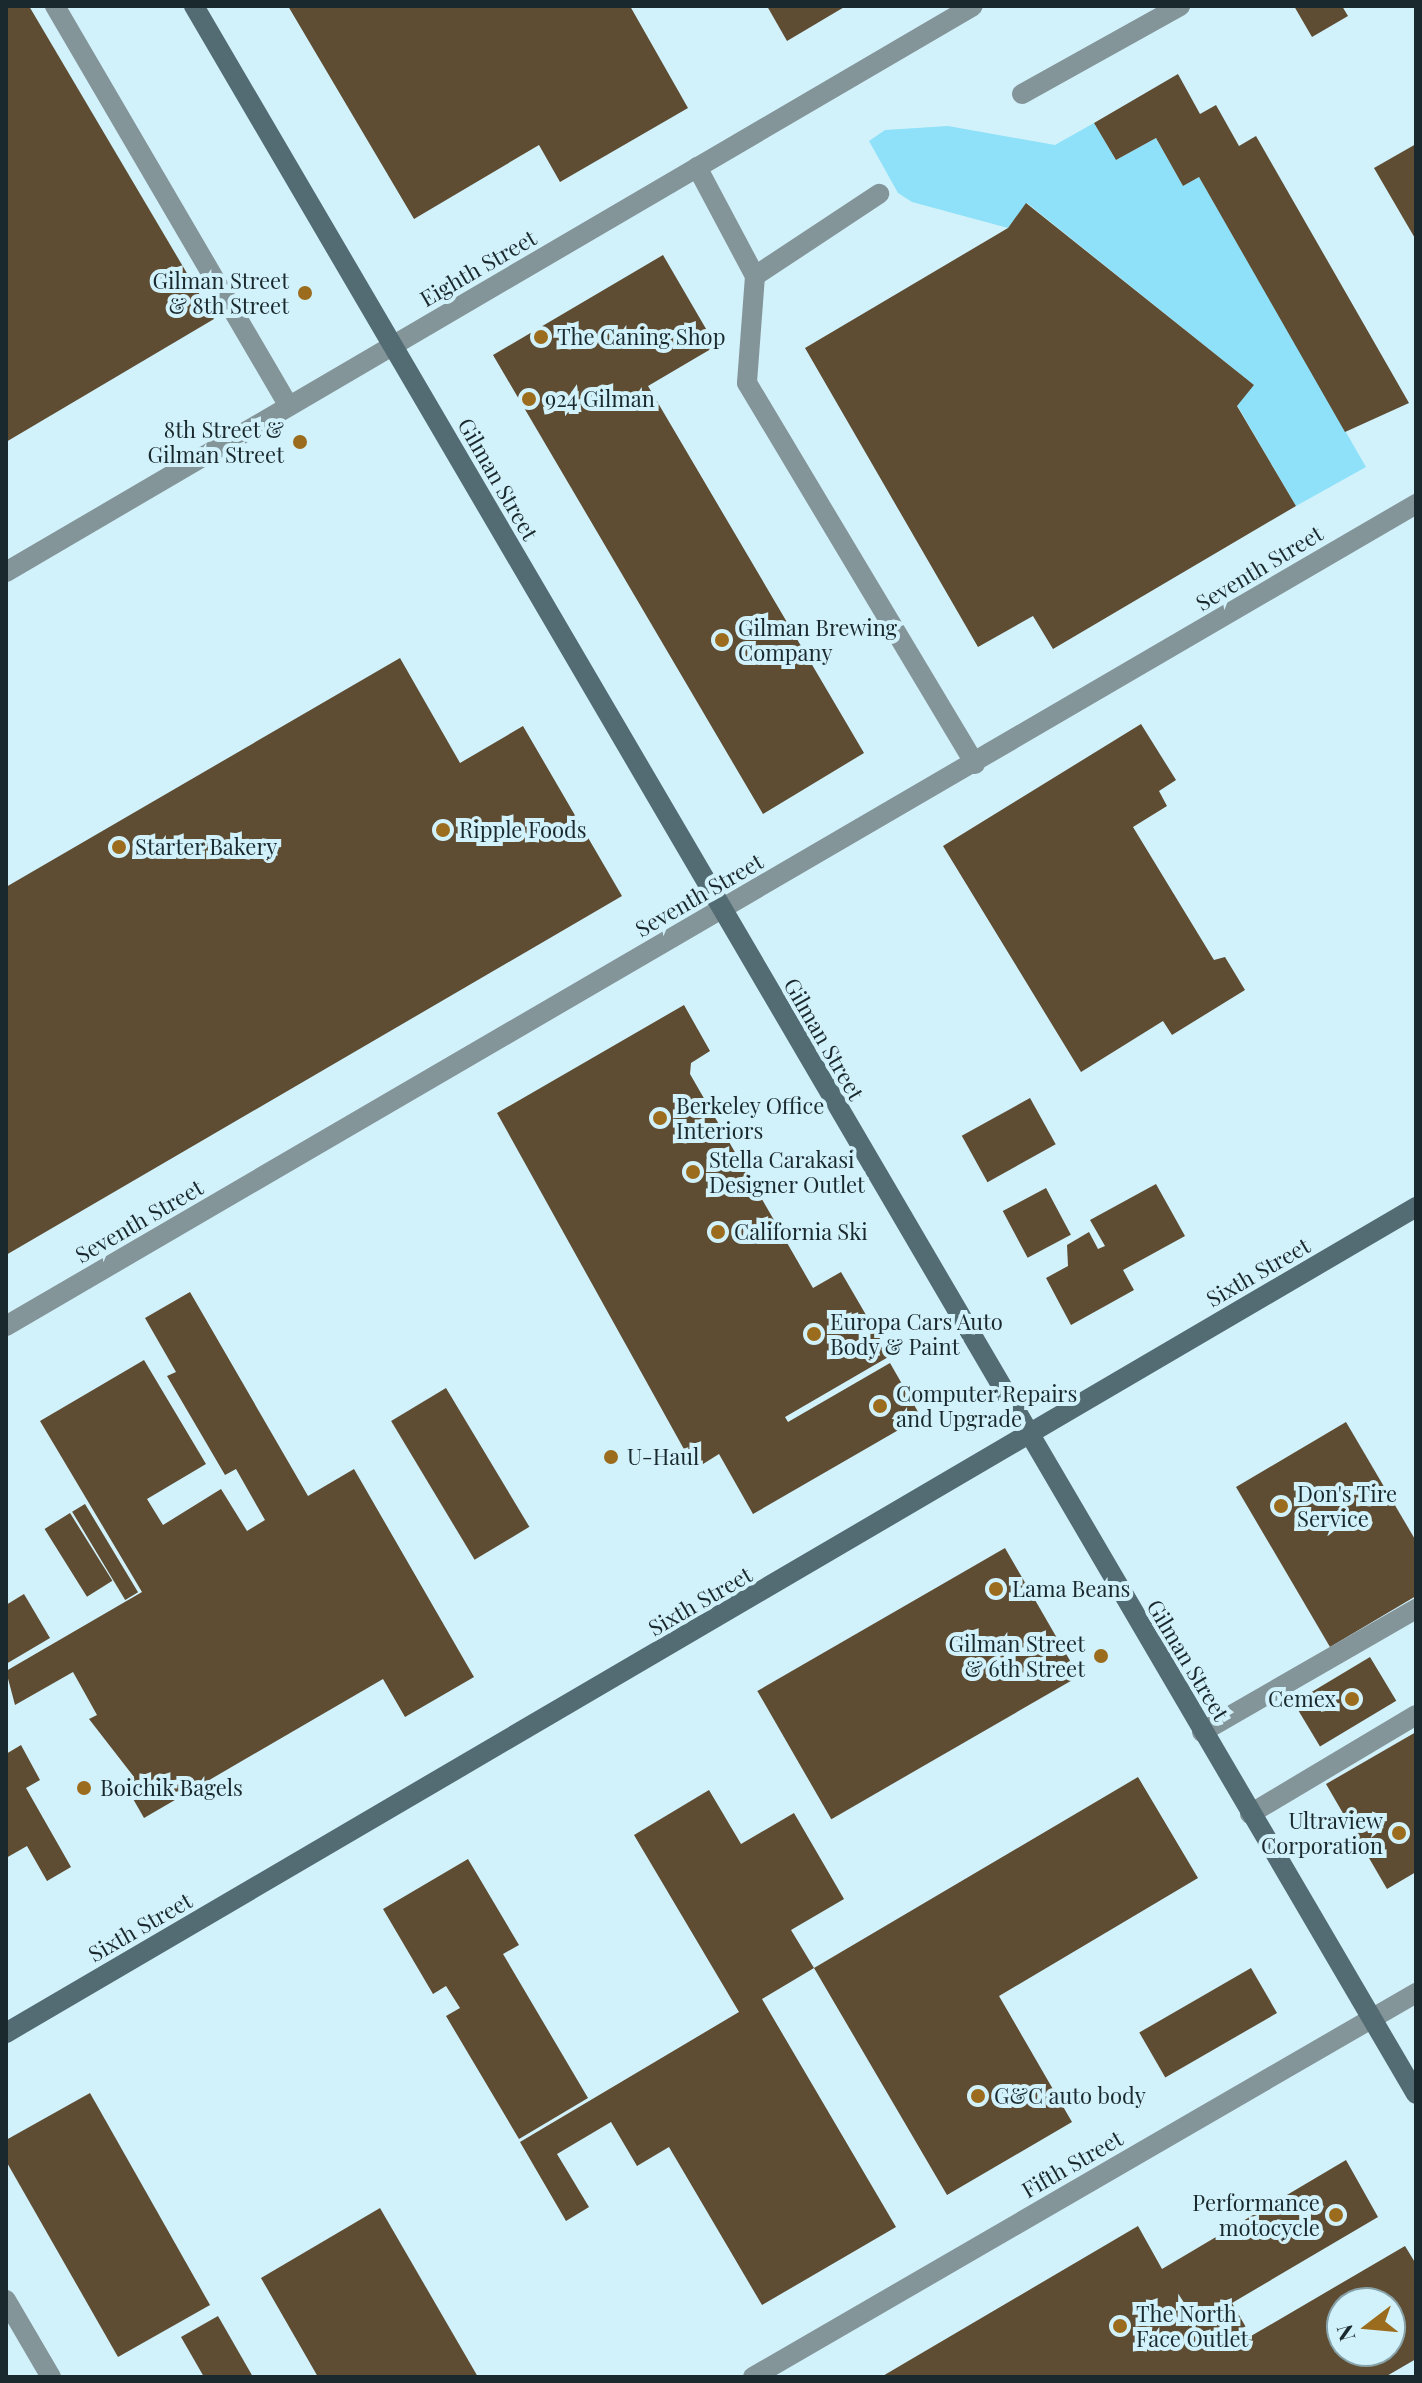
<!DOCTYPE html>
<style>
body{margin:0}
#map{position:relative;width:1422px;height:2383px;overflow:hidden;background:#d2f2fb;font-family:"Playfair Display",serif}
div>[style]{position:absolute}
.green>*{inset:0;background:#8ee1f8}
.building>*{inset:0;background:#5e4c33;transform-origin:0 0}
.lane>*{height:20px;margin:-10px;padding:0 10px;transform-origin:10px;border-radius:10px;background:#84959a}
.street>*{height:20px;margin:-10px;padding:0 10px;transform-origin:10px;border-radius:10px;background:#84959a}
.secondary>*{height:20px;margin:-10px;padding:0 10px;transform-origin:10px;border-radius:10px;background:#536c73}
.dots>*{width:22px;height:22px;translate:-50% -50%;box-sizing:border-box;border:4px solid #d2f2fb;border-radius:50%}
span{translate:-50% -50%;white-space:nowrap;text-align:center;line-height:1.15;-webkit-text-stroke:8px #d2f2fb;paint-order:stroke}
.street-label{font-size:22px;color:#1a292e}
.poi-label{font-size:22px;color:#1a292e}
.right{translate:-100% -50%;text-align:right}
.left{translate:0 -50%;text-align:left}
.frame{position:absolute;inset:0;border:8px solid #1a292e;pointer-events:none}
.north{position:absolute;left:1326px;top:2287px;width:80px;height:80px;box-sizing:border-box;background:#d2f2fb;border:2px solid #88a2a9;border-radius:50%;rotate:254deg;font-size:22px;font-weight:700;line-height:32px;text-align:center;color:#1a292e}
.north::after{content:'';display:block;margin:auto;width:28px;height:36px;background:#9b6c1d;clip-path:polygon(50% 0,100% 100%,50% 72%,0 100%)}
</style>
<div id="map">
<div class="green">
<i style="clip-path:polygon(1094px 123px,1116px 160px,1156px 138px,1183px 186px,1199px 177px,1366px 467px,1296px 506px,1237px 405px,1254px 385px,1027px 203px,1008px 228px,912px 202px,898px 193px,869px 141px,885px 130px,948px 126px,1055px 145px)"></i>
</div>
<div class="building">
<i style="clip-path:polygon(6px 6px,29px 6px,214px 319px,6px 442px)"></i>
<i style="clip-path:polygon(288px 6px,630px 6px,688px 108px,560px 182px,539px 145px,414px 219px)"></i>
<i style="clip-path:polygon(767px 6px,846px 6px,787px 41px)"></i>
<i style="clip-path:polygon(1294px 6px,1342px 6px,1348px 16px,1312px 37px)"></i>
<i style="clip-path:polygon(1178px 74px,1200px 114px,1216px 105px,1239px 146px,1256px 136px,1409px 403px,1345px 432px,1199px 177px,1183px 186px,1156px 138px,1116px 160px,1094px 123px)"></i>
<i style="clip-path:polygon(1416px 144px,1416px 240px,1374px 168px)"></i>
<i style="clip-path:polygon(1026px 203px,1254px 385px,1237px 406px,1296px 506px,1053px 649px,1033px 616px,978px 647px,805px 348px,1008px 228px)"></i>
<i style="clip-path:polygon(663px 255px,716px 346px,648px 386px,864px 753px,763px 814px,493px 355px)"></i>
<i style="clip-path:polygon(400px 658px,460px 763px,523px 726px,622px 896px,6px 1255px,6px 887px)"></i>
<i style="clip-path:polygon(1141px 724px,1176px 780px,1159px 791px,1167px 806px,1133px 827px,1214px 960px,1225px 957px,1245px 990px,1172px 1035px,1163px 1021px,1081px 1072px,943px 846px)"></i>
<i style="clip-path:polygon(684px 1005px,710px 1051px,691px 1063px,690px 1074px,813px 1288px,841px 1272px,890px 1356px,785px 1417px,788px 1422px,890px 1363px,921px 1417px,753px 1514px,719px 1454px,695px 1469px,497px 1113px)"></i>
<i style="left:1030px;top:1098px;width:53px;height:78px;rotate:61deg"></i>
<i style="clip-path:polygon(1156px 1184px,1185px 1236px,1123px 1270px,1134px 1290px,1071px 1325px,1046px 1278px,1068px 1266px,1067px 1245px,1089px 1232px,1098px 1249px,1105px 1246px,1090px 1220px)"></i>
<i style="left:1046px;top:1188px;width:53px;height:49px;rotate:62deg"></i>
<i style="clip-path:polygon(190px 1292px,308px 1496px,354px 1469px,474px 1677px,405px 1717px,383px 1679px,144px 1818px,124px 1783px,134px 1777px,89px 1719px,97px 1715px,73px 1672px,15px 1705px,6px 1671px,142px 1592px,40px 1421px,144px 1360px,206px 1464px,147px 1499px,163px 1525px,221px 1489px,247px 1531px,265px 1520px,236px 1469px,225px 1475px,167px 1376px,176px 1372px,145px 1318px)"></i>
<i style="left:446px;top:1388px;width:162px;height:64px;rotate:59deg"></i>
<i style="clip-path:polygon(1346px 1422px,1416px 1541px,1416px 1596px,1330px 1647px,1236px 1487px)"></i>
<i style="left:85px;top:1504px;width:103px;height:15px;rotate:59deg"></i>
<i style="left:70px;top:1513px;width:80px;height:30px;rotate:58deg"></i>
<i style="left:1005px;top:1548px;width:148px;height:286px;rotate:60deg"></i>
<i style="clip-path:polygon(24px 1594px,50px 1638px,6px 1664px,6px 1605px)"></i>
<i style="left:1370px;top:1657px;width:51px;height:89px;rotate:59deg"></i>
<i style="clip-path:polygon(1416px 1732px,1416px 1872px,1387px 1889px,1326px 1784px)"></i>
<i style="clip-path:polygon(21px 1745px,40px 1780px,26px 1788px,71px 1867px,47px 1881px,27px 1846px,6px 1858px,6px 1754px)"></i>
<i style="clip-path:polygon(1138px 1777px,1198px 1878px,999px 1996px,1072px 2122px,947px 2195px,814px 1968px,762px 1999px,896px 2227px,762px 2305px,669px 2147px,637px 2166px,611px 2122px,557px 2154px,589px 2207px,566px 2221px,520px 2142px,739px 2012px,634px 1835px,709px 1790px,741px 1844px,794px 1813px,844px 1899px,791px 1930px,814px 1968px)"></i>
<i style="clip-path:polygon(468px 1859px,519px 1945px,503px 1954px,588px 2098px,519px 2139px,446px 2016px,460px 2008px,446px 1986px,433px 1994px,383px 1909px)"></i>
<i style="left:1251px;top:1968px;width:52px;height:129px;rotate:60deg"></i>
<i style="clip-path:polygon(90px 2093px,210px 2305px,118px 2357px,6px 2161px,6px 2140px)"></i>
<i style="clip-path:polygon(evenodd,1346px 2160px,1378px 2217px,1232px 2303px,1251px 2336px,1405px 2246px,1416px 2264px,1416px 2359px,1385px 2377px,881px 2377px,1138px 2226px,1162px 2269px,1346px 2160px,1342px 2303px,1390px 2303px,1390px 2351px,1342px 2351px,1342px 2303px)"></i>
<i style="clip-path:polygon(380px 2208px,478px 2377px,318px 2377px,261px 2278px)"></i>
<i style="clip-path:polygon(218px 2316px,253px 2377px,204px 2377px,181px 2337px)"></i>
</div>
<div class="lane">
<i style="left:55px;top:6px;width:463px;rotate:59.7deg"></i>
<i style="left:1022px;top:94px;width:181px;rotate:-29.1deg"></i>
<i style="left:697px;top:167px;width:123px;rotate:62deg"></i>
<i style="left:755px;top:276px;width:107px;rotate:94.3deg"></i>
<i style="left:747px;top:383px;width:444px;rotate:59.1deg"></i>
<i style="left:755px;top:276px;width:149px;rotate:-33.5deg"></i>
<i style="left:1202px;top:1732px;width:247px;rotate:-29.9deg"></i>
<i style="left:1250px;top:1814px;width:193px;rotate:-30.8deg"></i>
</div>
<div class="street">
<i style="left:6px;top:572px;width:1120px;rotate:-30.34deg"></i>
<i style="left:6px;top:1326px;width:1632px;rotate:-30.24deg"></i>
<i style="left:6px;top:2300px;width:89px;rotate:59.7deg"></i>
<i style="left:753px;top:2377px;width:766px;rotate:-30.08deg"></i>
</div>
<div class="secondary">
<i style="left:194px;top:6px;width:2419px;rotate:59.66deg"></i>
<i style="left:6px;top:2033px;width:1634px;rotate:-30.36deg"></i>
</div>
<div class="dots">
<i style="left:305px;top:293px;background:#9b6c1d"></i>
<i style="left:541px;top:337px;background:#9b6c1d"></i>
<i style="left:529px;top:399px;background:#9b6c1d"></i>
<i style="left:300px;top:442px;background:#9b6c1d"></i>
<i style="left:722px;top:640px;background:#9b6c1d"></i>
<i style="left:443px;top:830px;background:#9b6c1d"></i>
<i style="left:119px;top:847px;background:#9b6c1d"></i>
<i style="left:660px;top:1118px;background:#9b6c1d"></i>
<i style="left:693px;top:1172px;background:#9b6c1d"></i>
<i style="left:718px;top:1232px;background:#9b6c1d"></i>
<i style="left:814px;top:1334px;background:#9b6c1d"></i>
<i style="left:880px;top:1406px;background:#9b6c1d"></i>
<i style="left:611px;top:1457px;background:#9b6c1d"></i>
<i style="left:1281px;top:1506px;background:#9b6c1d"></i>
<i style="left:996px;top:1589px;background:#9b6c1d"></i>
<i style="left:1101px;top:1656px;background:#9b6c1d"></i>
<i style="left:1352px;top:1699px;background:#9b6c1d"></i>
<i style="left:84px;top:1788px;background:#9b6c1d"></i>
<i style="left:1399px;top:1833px;background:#9b6c1d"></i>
<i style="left:978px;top:2096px;background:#9b6c1d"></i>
<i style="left:1336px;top:2215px;background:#9b6c1d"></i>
<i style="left:1120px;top:2326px;background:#9b6c1d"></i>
</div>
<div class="street-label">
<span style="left:478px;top:268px;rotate:-30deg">Eighth Street</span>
<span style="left:498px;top:479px;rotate:60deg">Gilman Street</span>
<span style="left:1259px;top:568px;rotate:-31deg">Seventh Street</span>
<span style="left:699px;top:895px;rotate:-30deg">Seventh Street</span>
<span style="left:824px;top:1039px;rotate:60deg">Gilman Street</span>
<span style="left:139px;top:1221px;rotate:-30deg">Seventh Street</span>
<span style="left:1258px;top:1272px;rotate:-30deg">Sixth Street</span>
<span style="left:700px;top:1601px;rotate:-30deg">Sixth Street</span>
<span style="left:1188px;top:1660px;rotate:59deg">Gilman Street</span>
<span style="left:140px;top:1927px;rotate:-30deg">Sixth Street</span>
<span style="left:1072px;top:2164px;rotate:-30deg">Fifth Street</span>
</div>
<div class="poi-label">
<span class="right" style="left:289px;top:293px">Gilman Street<br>&amp; 8th Street</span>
<span class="left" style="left:557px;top:337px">The Caning Shop</span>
<span class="left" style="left:545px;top:399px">924 Gilman</span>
<span class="right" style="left:284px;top:442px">8th Street &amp;<br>Gilman Street</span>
<span class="left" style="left:738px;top:640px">Gilman Brewing<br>Company</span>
<span class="left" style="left:459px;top:830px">Ripple Foods</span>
<span class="left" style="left:135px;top:847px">Starter Bakery</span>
<span class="left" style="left:676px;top:1118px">Berkeley Office<br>Interiors</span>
<span class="left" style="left:709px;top:1172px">Stella Carakasi<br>Designer Outlet</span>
<span class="left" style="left:734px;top:1232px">California Ski</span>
<span class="left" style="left:830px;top:1334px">Europa Cars Auto<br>Body &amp; Paint</span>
<span class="left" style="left:896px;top:1406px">Computer Repairs<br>and Upgrade</span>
<span class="left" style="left:627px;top:1457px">U-Haul</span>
<span class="left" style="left:1297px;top:1506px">Don's Tire<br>Service</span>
<span class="left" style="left:1012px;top:1589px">Lama Beans</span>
<span class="right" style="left:1085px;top:1656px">Gilman Street<br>&amp; 6th Street</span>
<span class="right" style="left:1336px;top:1699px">Cemex</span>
<span class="left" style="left:100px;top:1788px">Boichik Bagels</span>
<span class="right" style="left:1383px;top:1833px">Ultraview<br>Corporation</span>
<span class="left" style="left:994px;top:2096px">G&amp;C auto body</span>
<span class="right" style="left:1320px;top:2215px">Performance<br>motocycle</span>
<span class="left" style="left:1136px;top:2326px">The North<br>Face Outlet</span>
</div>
<div class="frame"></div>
<div class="north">N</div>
</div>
